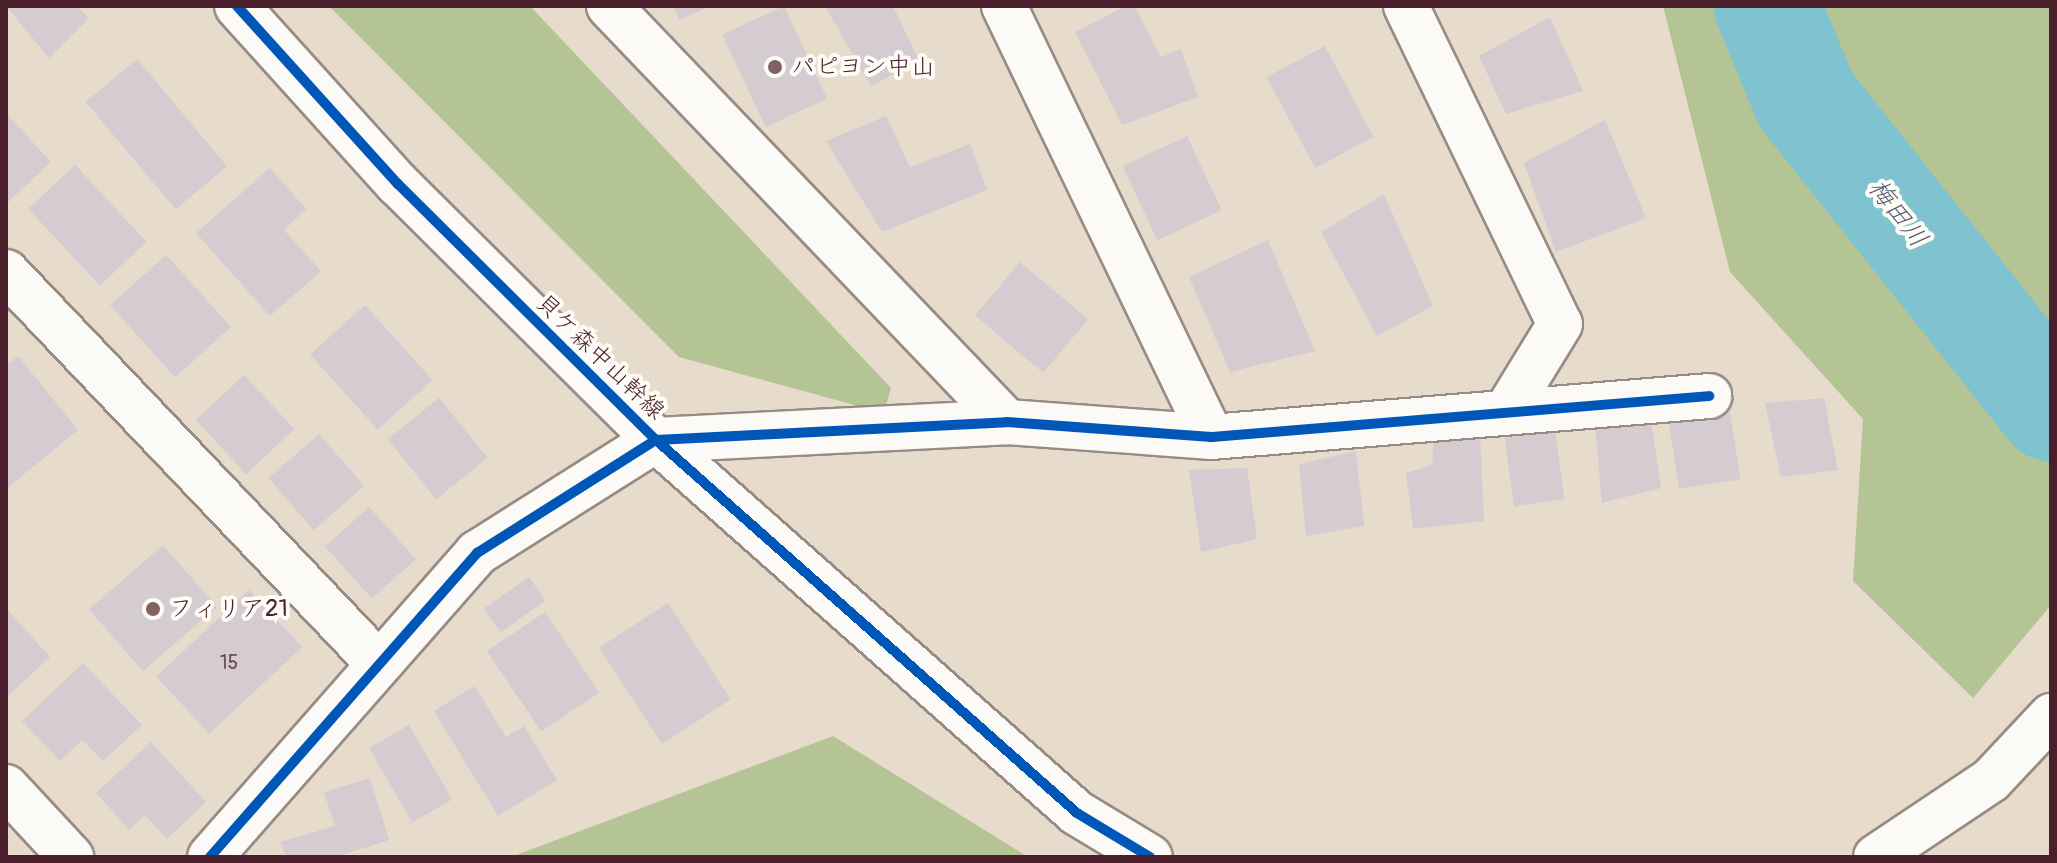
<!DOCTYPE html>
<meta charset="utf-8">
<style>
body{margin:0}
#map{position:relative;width:2057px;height:863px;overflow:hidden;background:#e7dbcb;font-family:Pangolin,"Klee One",sans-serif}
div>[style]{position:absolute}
.forest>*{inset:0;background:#b4c494}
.river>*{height:106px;margin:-53px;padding:0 53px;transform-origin:53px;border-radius:53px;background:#7fc2d0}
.building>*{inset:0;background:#d5ccd2;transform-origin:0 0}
.roads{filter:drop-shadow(2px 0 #978b84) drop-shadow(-2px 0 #978b84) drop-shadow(0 2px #978b84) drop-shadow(0 -2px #978b84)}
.minor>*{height:44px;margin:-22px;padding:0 22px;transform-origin:22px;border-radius:22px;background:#fbfaf7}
.tertiary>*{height:44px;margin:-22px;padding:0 22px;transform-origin:22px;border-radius:22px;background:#fbfaf7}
.cycleway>*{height:10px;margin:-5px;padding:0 5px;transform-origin:5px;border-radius:5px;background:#0057b8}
.dots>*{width:22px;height:22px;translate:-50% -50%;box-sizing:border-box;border:4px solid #fdfcf7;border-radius:50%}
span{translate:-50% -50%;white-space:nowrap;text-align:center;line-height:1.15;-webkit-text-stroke:8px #fdfcf7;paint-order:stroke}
.number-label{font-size:20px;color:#6d4a55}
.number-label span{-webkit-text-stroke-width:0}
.poi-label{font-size:24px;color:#4a1f2b}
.left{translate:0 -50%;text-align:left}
.street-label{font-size:24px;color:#4a1f2b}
.water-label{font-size:26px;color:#4e5c6e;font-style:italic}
.frame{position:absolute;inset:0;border:8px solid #4a1f2b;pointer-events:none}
</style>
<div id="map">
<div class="forest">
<i style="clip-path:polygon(329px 6px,530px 6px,891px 388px,884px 413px,679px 357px)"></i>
<i style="clip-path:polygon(1663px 6px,2051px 6px,2051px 605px,1973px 698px,1853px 581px,1863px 419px,1730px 272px)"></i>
<i style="clip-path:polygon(833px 736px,1028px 857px,511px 857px)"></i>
</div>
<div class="river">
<i style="left:1767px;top:6px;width:102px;rotate:67.5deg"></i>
<i style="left:1806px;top:100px;width:394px;rotate:51.5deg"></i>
</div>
<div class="building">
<i style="clip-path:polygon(6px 6px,77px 6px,89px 18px,49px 58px)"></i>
<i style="clip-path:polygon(673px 6px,711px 6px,679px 20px)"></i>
<i style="left:784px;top:6px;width:102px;height:68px;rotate:65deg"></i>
<i style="clip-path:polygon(825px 6px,893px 6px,919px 61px,871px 86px)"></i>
<i style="clip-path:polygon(1126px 6px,1134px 6px,1161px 57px,1181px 49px,1198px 97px,1122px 125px,1075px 32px)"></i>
<i style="clip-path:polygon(1550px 17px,1583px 91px,1506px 114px,1479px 56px)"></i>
<i style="left:1325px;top:46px;width:103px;height:66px;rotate:62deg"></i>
<i style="left:137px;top:59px;width:140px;height:67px;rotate:50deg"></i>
<i style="clip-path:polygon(6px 113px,51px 162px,6px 204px)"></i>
<i style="clip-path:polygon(886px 116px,910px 167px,970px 144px,987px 190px,882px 232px,826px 141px)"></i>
<i style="clip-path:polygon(1605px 120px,1646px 218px,1556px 252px,1524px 163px)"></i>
<i style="left:1187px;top:136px;width:82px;height:71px;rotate:65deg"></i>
<i style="left:75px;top:165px;width:105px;height:64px;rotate:47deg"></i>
<i style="clip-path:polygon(270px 168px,306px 209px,284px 230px,321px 271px,270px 316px,196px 233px)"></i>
<i style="clip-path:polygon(1384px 194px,1433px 306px,1377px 336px,1321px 232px)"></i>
<i style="clip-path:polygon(1268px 240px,1315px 351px,1230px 372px,1189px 277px)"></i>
<i style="left:166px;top:255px;width:97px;height:75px;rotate:48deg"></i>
<i style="left:1020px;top:262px;width:89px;height:70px;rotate:40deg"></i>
<i style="left:365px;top:305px;width:101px;height:74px;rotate:48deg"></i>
<i style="clip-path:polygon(18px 356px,78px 430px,6px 489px,6px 366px)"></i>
<i style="left:244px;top:375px;width:74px;height:66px;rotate:47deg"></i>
<i style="left:439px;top:398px;width:77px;height:66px;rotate:51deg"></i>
<i style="clip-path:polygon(1824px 398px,1838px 470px,1781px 477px,1765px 403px)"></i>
<i style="left:1730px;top:413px;width:67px;height:62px;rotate:81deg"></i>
<i style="clip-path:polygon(1651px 420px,1661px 488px,1602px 503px,1595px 424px)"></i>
<i style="left:1555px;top:431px;width:69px;height:51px;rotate:82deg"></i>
<i style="clip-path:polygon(1480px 433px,1484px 521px,1413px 529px,1406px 473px,1432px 465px,1434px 440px)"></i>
<i style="left:319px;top:434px;width:69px;height:67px;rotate:49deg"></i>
<i style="clip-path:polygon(1356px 451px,1364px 526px,1306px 536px,1299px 464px)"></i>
<i style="clip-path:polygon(1247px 468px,1257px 539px,1201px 552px,1189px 470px)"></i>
<i style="left:369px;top:507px;width:70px;height:59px;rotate:48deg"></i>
<i style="left:163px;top:545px;width:82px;height:98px;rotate:49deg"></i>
<i style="left:529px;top:577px;width:29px;height:55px;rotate:55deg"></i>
<i style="left:249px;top:590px;width:78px;height:127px;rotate:47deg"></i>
<i style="left:668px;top:603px;width:115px;height:82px;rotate:57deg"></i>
<i style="clip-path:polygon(6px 608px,50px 657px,6px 698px)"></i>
<i style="left:545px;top:612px;width:97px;height:70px;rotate:56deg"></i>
<i style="clip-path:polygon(83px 663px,142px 725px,103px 761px,82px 740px,60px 761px,22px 721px)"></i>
<i style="clip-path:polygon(475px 686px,506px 737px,524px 726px,557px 780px,498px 816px,434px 711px)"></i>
<i style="left:409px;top:725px;width:86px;height:46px;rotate:60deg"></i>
<i style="clip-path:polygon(151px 742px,206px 802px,167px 839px,145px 815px,129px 830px,96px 793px)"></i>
<i style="clip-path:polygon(370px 778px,389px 840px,336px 857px,286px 857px,281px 842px,335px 826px,324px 792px)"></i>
</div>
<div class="roads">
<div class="minor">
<i style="left:609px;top:6px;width:576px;rotate:46.27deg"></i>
<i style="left:1004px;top:6px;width:478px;rotate:64.3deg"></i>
<i style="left:1406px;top:6px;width:353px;rotate:64.2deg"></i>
<i style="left:1560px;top:324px;width:103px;rotate:121.5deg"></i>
<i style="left:6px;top:272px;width:538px;rotate:46.43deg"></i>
<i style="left:6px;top:787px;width:96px;rotate:47.1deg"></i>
<i style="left:210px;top:857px;width:405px;rotate:-48.7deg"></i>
<i style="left:477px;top:553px;width:212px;rotate:-32.3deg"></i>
<i style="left:656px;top:440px;width:351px;rotate:-2.9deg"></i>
<i style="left:1007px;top:422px;width:205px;rotate:4.2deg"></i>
<i style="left:1211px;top:437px;width:500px;rotate:-4.7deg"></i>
</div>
<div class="tertiary">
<i style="left:237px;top:6px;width:240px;rotate:47.9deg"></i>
<i style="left:398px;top:184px;width:363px;rotate:44.8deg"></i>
<i style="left:656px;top:440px;width:562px;rotate:41.54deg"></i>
<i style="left:1077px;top:813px;width:85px;rotate:31.1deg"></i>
<i style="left:1876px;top:857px;width:138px;rotate:-33.8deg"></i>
<i style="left:1991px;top:780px;width:88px;rotate:-46.8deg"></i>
</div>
</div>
<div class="cycleway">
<i style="left:237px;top:6px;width:240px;rotate:47.9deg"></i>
<i style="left:398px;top:184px;width:363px;rotate:44.8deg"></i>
<i style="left:656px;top:440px;width:562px;rotate:41.54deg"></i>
<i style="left:1077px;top:813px;width:85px;rotate:31.1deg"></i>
<i style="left:210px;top:857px;width:405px;rotate:-48.7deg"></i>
<i style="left:477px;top:553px;width:212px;rotate:-32.3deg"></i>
<i style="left:656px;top:440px;width:351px;rotate:-2.9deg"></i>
<i style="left:1007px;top:422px;width:205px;rotate:4.2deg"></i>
<i style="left:1211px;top:437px;width:500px;rotate:-4.7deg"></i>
</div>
<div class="dots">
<i style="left:775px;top:67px;background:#816163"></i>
<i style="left:153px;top:609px;background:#816163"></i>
</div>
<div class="number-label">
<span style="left:229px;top:662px">15</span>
</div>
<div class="poi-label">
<span class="left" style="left:791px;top:67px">パピヨン中山</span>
<span class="left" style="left:169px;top:609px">フィリア21</span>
</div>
<div class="street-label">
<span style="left:600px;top:357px;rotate:44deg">貝ケ森中山幹線</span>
</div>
<div class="water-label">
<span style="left:1897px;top:214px;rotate:52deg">梅田川</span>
</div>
<div class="frame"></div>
</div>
